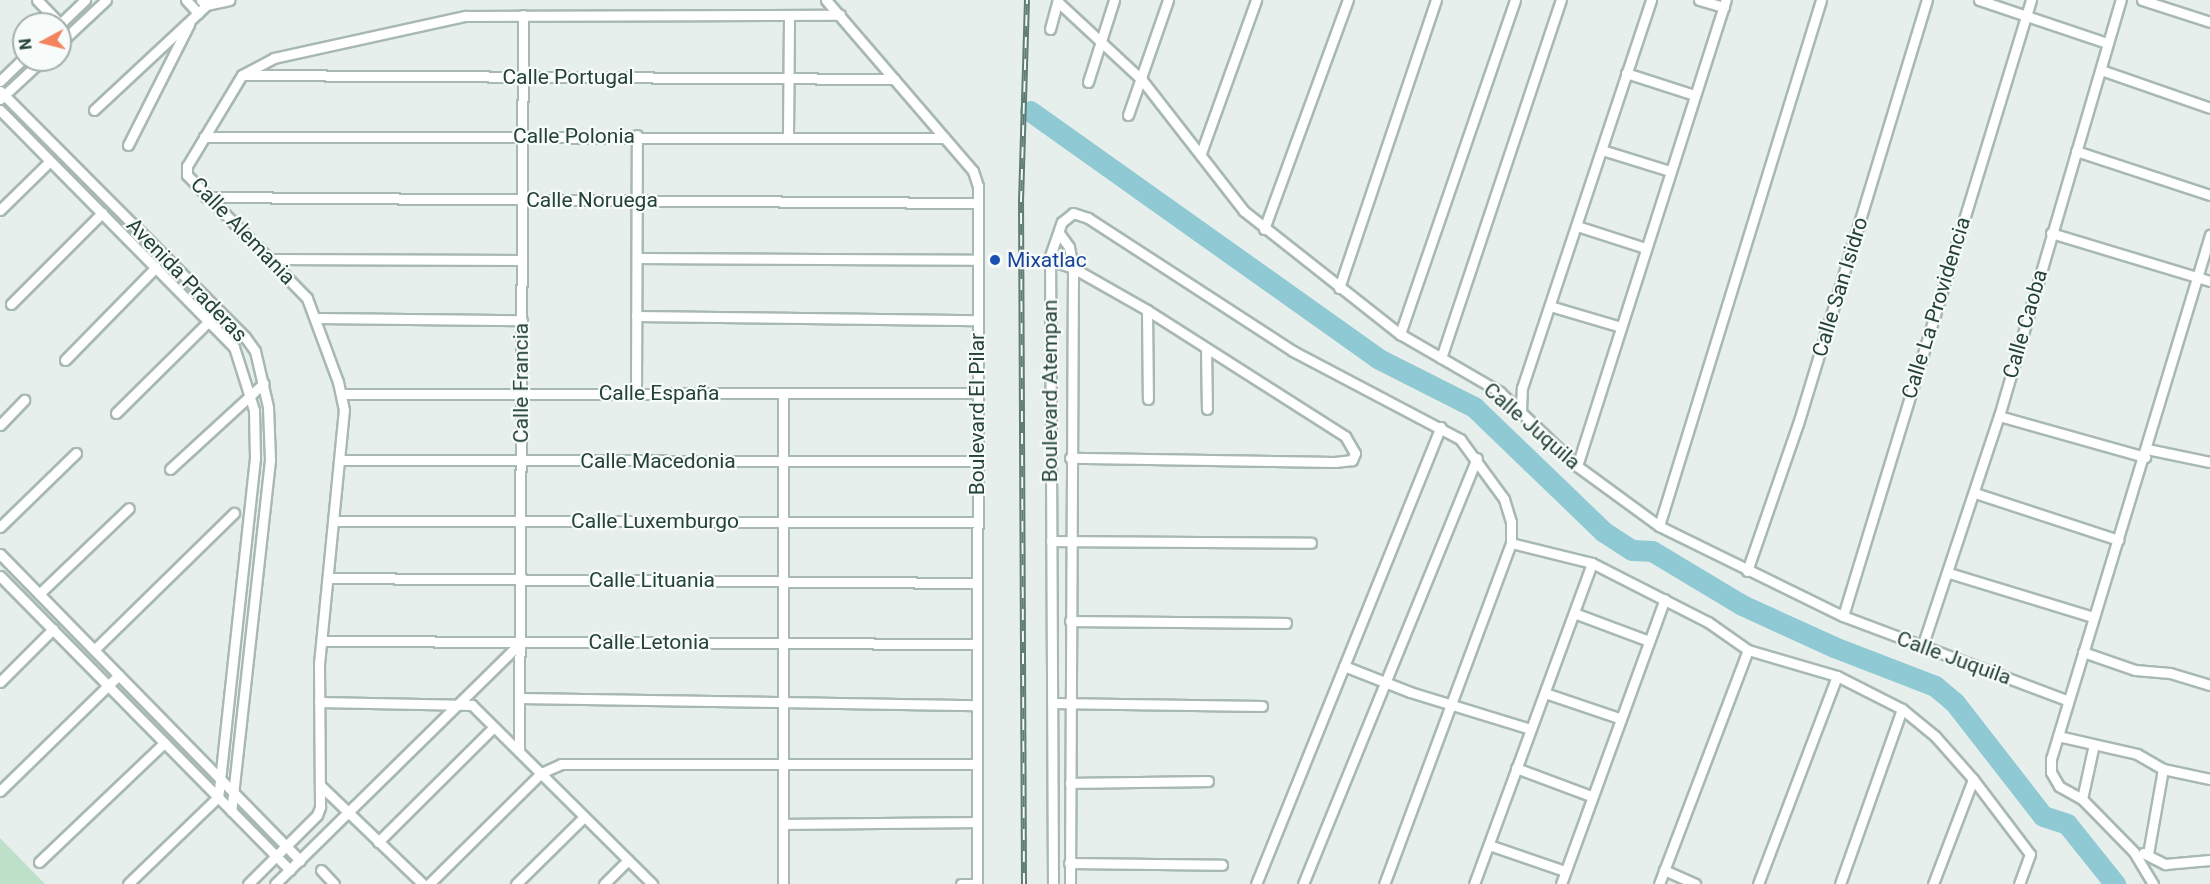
<!DOCTYPE html>
<meta charset="utf-8">
<style>
body{margin:0}
#map{position:relative;width:2210px;height:884px;overflow:hidden;background:#e6efeb;font-family:Roboto,sans-serif}
div>[style]{position:absolute}
.green>*{inset:0;background:#bfe0c8}
.river>*{height:21px;margin:-10.5px;padding:0 10.5px;transform-origin:10.5px;border-radius:10.5px;background:#8ec9d4}
.roads{filter:drop-shadow(2px 0 #a8b8b2) drop-shadow(-2px 0 #a8b8b2) drop-shadow(0 2px #a8b8b2) drop-shadow(0 -2px #a8b8b2)}
.street>*{height:9px;margin:-4.5px;padding:0 4.5px;transform-origin:4.5px;border-radius:4.5px;background:#fff}
.rail>*{height:6px;margin-top:-3px;transform-origin:0;background:repeating-linear-gradient(90deg,#f7fbf9 0 11px,#5f7d75 0 22px);box-sizing:border-box;border-block:2px solid #5f7d75}
.dots>*{width:16px;height:16px;translate:-50% -50%;box-sizing:border-box;border:3px solid #f7fbf9;border-radius:50%}
span{translate:-50% -50%;white-space:nowrap;text-align:center;line-height:1.15;-webkit-text-stroke:4.5px #f7fbf9;paint-order:stroke}
.street-label{font-size:21px;color:#24423a}
.transit-label{font-size:21px;color:#164399}
.left{translate:0 -50%;text-align:left}
.north{position:absolute;left:12px;top:12px;width:60px;height:60px;box-sizing:border-box;background:#f7fbf9;border:2px solid #a3b1ad;border-radius:50%;rotate:263deg;font-size:16px;font-weight:700;line-height:24px;text-align:center;color:#24423a}
.north::after{content:'';display:block;margin:auto;width:21px;height:27px;background:#f4845f;clip-path:polygon(50% 0,100% 100%,50% 72%,0 100%)}
</style>
<div id="map">
<div class="green">
<i style="clip-path:polygon(0 838px,45px 884px,0 884px)"></i>
</div>
<div class="river">
<i style="left:1030px;top:111px;width:426px;rotate:35.4deg"></i>
<i style="left:1377px;top:358px;width:109px;rotate:26.8deg"></i>
<i style="left:1474px;top:407px;width:180px;rotate:43.9deg"></i>
<i style="left:1604px;top:532px;width:33px;rotate:33deg"></i>
<i style="left:1632px;top:550px;width:20px;rotate:3deg"></i>
<i style="left:1652px;top:551px;width:105px;rotate:31deg"></i>
<i style="left:1742px;top:605px;width:101px;rotate:24.5deg"></i>
<i style="left:1834px;top:647px;width:108px;rotate:21.1deg"></i>
<i style="left:1935px;top:686px;width:26px;rotate:40deg"></i>
<i style="left:1955px;top:703px;width:143px;rotate:52.1deg"></i>
<i style="left:2043px;top:816px;width:25px;rotate:18deg"></i>
<i style="left:2067px;top:824px;width:77px;rotate:51.3deg"></i>
</div>
<div class="roads">
<div class="street">
<i style="left:37px;top:0;width:33px;rotate:46deg"></i>
<i style="left:186px;top:0;width:18px;rotate:47deg"></i>
<i style="left:201px;top:0;width:7px;rotate:45deg"></i>
<i style="left:206px;top:5px;width:24px;rotate:-12deg"></i>
<i style="left:826px;top:0;width:225px;rotate:49.3deg"></i>
<i style="left:973px;top:171px;width:16px;rotate:72deg"></i>
<i style="left:978px;top:186px;width:698px;rotate:90.08deg"></i>
<i style="left:1699px;top:0;width:26px;rotate:16deg"></i>
<i style="left:1979px;top:0;width:135px;rotate:18.6deg"></i>
<i style="left:2142px;top:0;width:71px;rotate:17.9deg"></i>
<i style="left:1058px;top:2px;width:115px;rotate:42.9deg"></i>
<i style="left:1142px;top:80px;width:166px;rotate:52.1deg"></i>
<i style="left:1244px;top:211px;width:199px;rotate:38.3deg"></i>
<i style="left:1400px;top:334px;width:116px;rotate:30.1deg"></i>
<i style="left:1500px;top:392px;width:107px;rotate:43.9deg"></i>
<i style="left:1577px;top:466px;width:102px;rotate:36.2deg"></i>
<i style="left:1659px;top:526px;width:205px;rotate:26.1deg"></i>
<i style="left:1843px;top:616px;width:239px;rotate:20.6deg"></i>
<i style="left:60px;top:24px;width:35px;rotate:-44deg"></i>
<i style="left:1050px;top:29px;width:30px;rotate:-75deg"></i>
<i style="left:60px;top:43px;width:63px;rotate:-43.1deg"></i>
<i style="left:2101px;top:70px;width:115px;rotate:19.2deg"></i>
<i style="left:1626px;top:73px;width:71px;rotate:17.9deg"></i>
<i style="left:243px;top:75px;width:651px;rotate:0.35deg"></i>
<i style="left:0;top:81px;width:33px;rotate:-44deg"></i>
<i style="left:1088px;top:82px;width:86px;rotate:-72.4deg"></i>
<i style="left:0;top:91px;width:347px;rotate:45.1deg"></i>
<i style="left:245px;top:337px;width:17px;rotate:54deg"></i>
<i style="left:255px;top:351px;width:57px;rotate:76.9deg"></i>
<i style="left:268px;top:407px;width:53px;rotate:87.8deg"></i>
<i style="left:270px;top:460px;width:353px;rotate:96.3deg"></i>
<i style="left:0;top:99px;width:57px;rotate:-42.9deg"></i>
<i style="left:0;top:110px;width:333px;rotate:45.4deg"></i>
<i style="left:234px;top:347px;width:66px;rotate:72.4deg"></i>
<i style="left:254px;top:410px;width:48px;rotate:88.8deg"></i>
<i style="left:255px;top:458px;width:341px;rotate:96.2deg"></i>
<i style="left:218px;top:797px;width:125px;rotate:136deg"></i>
<i style="left:94px;top:110px;width:161px;rotate:-43deg"></i>
<i style="left:1128px;top:115px;width:122px;rotate:-70.8deg"></i>
<i style="left:788px;top:135px;width:120px;rotate:-89.5deg"></i>
<i style="left:204px;top:137px;width:740px;rotate:0.08deg"></i>
<i style="left:128px;top:145px;width:136px;rotate:-63.2deg"></i>
<i style="left:1602px;top:150px;width:71px;rotate:17.2deg"></i>
<i style="left:2076px;top:151px;width:141px;rotate:18.2deg"></i>
<i style="left:1201px;top:153px;width:163px;rotate:-70.2deg"></i>
<i style="left:206px;top:197px;width:772px;rotate:0.45deg"></i>
<i style="left:0;top:210px;width:70px;rotate:-44.4deg"></i>
<i style="left:1577px;top:226px;width:71px;rotate:17.9deg"></i>
<i style="left:1264px;top:229px;width:244px;rotate:-69.9deg"></i>
<i style="left:1059px;top:233px;width:17px;rotate:54deg"></i>
<i style="left:1069px;top:247px;width:21px;rotate:79deg"></i>
<i style="left:1073px;top:268px;width:616px;rotate:90.28deg"></i>
<i style="left:2051px;top:233px;width:166px;rotate:16.8deg"></i>
<i style="left:637px;top:258px;width:341px;rotate:0.3deg"></i>
<i style="left:269px;top:259px;width:253px;rotate:0.2deg"></i>
<i style="left:1050px;top:260px;width:24px;rotate:19deg"></i>
<i style="left:1073px;top:268px;width:85px;rotate:29.6deg"></i>
<i style="left:1147px;top:310px;width:235px;rotate:32.5deg"></i>
<i style="left:1345px;top:436px;width:20px;rotate:60deg"></i>
<i style="left:1355px;top:453px;width:8px;rotate:113deg"></i>
<i style="left:1352px;top:460px;width:17px;rotate:173deg"></i>
<i style="left:1335px;top:462px;width:265px;rotate:-179.1deg"></i>
<i style="left:1339px;top:288px;width:304px;rotate:-71.4deg"></i>
<i style="left:11px;top:304px;width:129px;rotate:-45deg"></i>
<i style="left:1550px;top:306px;width:74px;rotate:16.5deg"></i>
<i style="left:1147px;top:310px;width:89px;rotate:89.4deg"></i>
<i style="left:636px;top:316px;width:342px;rotate:0.7deg"></i>
<i style="left:317px;top:318px;width:205px;rotate:0.6deg"></i>
<i style="left:1400px;top:334px;width:353px;rotate:-71deg"></i>
<i style="left:1206px;top:348px;width:61px;rotate:89.1deg"></i>
<i style="left:1441px;top:358px;width:378px;rotate:-71.5deg"></i>
<i style="left:65px;top:360px;width:130px;rotate:-45.6deg"></i>
<i style="left:636px;top:393px;width:258px;rotate:-89.8deg"></i>
<i style="left:341px;top:394px;width:636px;rotate:-0.09deg"></i>
<i style="left:1521px;top:412px;width:24px;rotate:-88deg"></i>
<i style="left:1522px;top:388px;width:409px;rotate:-71.6deg"></i>
<i style="left:116px;top:413px;width:136px;rotate:-44.7deg"></i>
<i style="left:1999px;top:416px;width:152px;rotate:15.7deg"></i>
<i style="left:0;top:425px;width:35px;rotate:-46deg"></i>
<i style="left:2147px;top:449px;width:64px;rotate:11.7deg"></i>
<i style="left:339px;top:460px;width:638px;rotate:0.09deg"></i>
<i style="left:1577px;top:466px;width:489px;rotate:-72.3deg"></i>
<i style="left:170px;top:469px;width:127px;rotate:-42.5deg"></i>
<i style="left:1975px;top:493px;width:151px;rotate:18.1deg"></i>
<i style="left:333px;top:521px;width:644px;rotate:0.09deg"></i>
<i style="left:1659px;top:526px;width:550px;rotate:-72.88deg"></i>
<i style="left:0;top:527px;width:106px;rotate:-44.2deg"></i>
<i style="left:1051px;top:541px;width:260px;rotate:0.4deg"></i>
<i style="left:1511px;top:543px;width:83px;rotate:13.9deg"></i>
<i style="left:1592px;top:563px;width:130px;rotate:27deg"></i>
<i style="left:1708px;top:622px;width:49px;rotate:35deg"></i>
<i style="left:1748px;top:650px;width:93px;rotate:16.3deg"></i>
<i style="left:1837px;top:676px;width:73px;rotate:26.9deg"></i>
<i style="left:1902px;top:709px;width:43px;rotate:39.3deg"></i>
<i style="left:1935px;top:736px;width:57px;rotate:48.5deg"></i>
<i style="left:1973px;top:779px;width:94px;rotate:52.8deg"></i>
<i style="left:2030px;top:854px;width:32px;rotate:110deg"></i>
<i style="left:0;top:554px;width:429px;rotate:45.6deg"></i>
<i style="left:1747px;top:571px;width:156px;rotate:-70.9deg"></i>
<i style="left:1798px;top:424px;width:443px;rotate:-73.1deg"></i>
<i style="left:1949px;top:573px;width:151px;rotate:17deg"></i>
<i style="left:0;top:576px;width:413px;rotate:45.4deg"></i>
<i style="left:328px;top:578px;width:649px;rotate:0.44deg"></i>
<i style="left:39px;top:594px;width:124px;rotate:-43.7deg"></i>
<i style="left:1574px;top:613px;width:80px;rotate:20.5deg"></i>
<i style="left:1843px;top:616px;width:644px;rotate:-73.03deg"></i>
<i style="left:1070px;top:621px;width:216px;rotate:0.5deg"></i>
<i style="left:322px;top:641px;width:655px;rotate:0.26deg"></i>
<i style="left:1922px;top:647px;width:243px;rotate:-71.6deg"></i>
<i style="left:1999px;top:416px;width:434px;rotate:-73.7deg"></i>
<i style="left:94px;top:650px;width:196px;rotate:-44.4deg"></i>
<i style="left:2083px;top:652px;width:55px;rotate:19.1deg"></i>
<i style="left:2135px;top:670px;width:35px;rotate:5deg"></i>
<i style="left:2170px;top:673px;width:42px;rotate:16.7deg"></i>
<i style="left:1344px;top:666px;width:71px;rotate:21.5deg"></i>
<i style="left:1410px;top:692px;width:126px;rotate:17.1deg"></i>
<i style="left:0;top:682px;width:75px;rotate:-45deg"></i>
<i style="left:1545px;top:693px;width:78px;rotate:18.7deg"></i>
<i style="left:519px;top:698px;width:458px;rotate:0.9deg"></i>
<i style="left:319px;top:702px;width:153px;rotate:1.1deg"></i>
<i style="left:472px;top:705px;width:254px;rotate:44.8deg"></i>
<i style="left:1052px;top:703px;width:210px;rotate:0.8deg"></i>
<i style="left:2058px;top:736px;width:81px;rotate:12.8deg"></i>
<i style="left:2137px;top:754px;width:30px;rotate:30deg"></i>
<i style="left:2163px;top:769px;width:48px;rotate:12deg"></i>
<i style="left:519px;top:751px;width:736px;rotate:-89.69deg"></i>
<i style="left:1516px;top:768px;width:80px;rotate:20.5deg"></i>
<i style="left:1070px;top:783px;width:138px;rotate:-0.8deg"></i>
<i style="left:321px;top:786px;width:141px;rotate:43.9deg"></i>
<i style="left:0;top:791px;width:166px;rotate:-44.3deg"></i>
<i style="left:2082px;top:799px;width:56px;rotate:-77.7deg"></i>
<i style="left:783px;top:824px;width:194px;rotate:-0.6deg"></i>
<i style="left:378px;top:842px;width:163px;rotate:-44.8deg"></i>
<i style="left:1489px;top:845px;width:80px;rotate:18.9deg"></i>
<i style="left:2143px;top:853px;width:25px;rotate:27deg"></i>
<i style="left:2165px;top:864px;width:45px;rotate:-5.1deg"></i>
<i style="left:2148px;top:854px;width:86px;rotate:-80deg"></i>
<i style="left:39px;top:862px;width:173px;rotate:-43.6deg"></i>
<i style="left:1069px;top:863px;width:153px;rotate:0.7deg"></i>
<i style="left:321px;top:870px;width:19px;rotate:47deg"></i>
<i style="left:1664px;top:870px;width:34px;rotate:24deg"></i>
<i style="left:248px;top:884px;width:98px;rotate:-45deg"></i>
<i style="left:317px;top:815px;width:9px;rotate:-69deg"></i>
<i style="left:320px;top:807px;width:143px;rotate:-90.4deg"></i>
<i style="left:319px;top:664px;width:255px;rotate:-84.4deg"></i>
<i style="left:344px;top:410px;width:29px;rotate:-102deg"></i>
<i style="left:338px;top:382px;width:90px;rotate:-110.3deg"></i>
<i style="left:307px;top:298px;width:172px;rotate:-134.3deg"></i>
<i style="left:187px;top:175px;width:9px;rotate:-90deg"></i>
<i style="left:187px;top:166px;width:106px;rotate:-58.9deg"></i>
<i style="left:242px;top:75px;width:36px;rotate:-28deg"></i>
<i style="left:274px;top:58px;width:196px;rotate:-12.4deg"></i>
<i style="left:465px;top:16px;width:375px;rotate:-0.2deg"></i>
<i style="left:275px;top:884px;width:342px;rotate:-44.5deg"></i>
<i style="left:429px;top:884px;width:158px;rotate:-44.7deg"></i>
<i style="left:541px;top:773px;width:22px;rotate:-24deg"></i>
<i style="left:561px;top:764px;width:416px"></i>
<i style="left:516px;top:884px;width:95px;rotate:-44.6deg"></i>
<i style="left:604px;top:884px;width:34px;rotate:-45deg"></i>
<i style="left:783px;top:884px;width:491px;rotate:-90deg"></i>
<i style="left:961px;top:884px;width:16px"></i>
<i style="left:1053px;top:884px;width:628px;rotate:-90.27deg"></i>
<i style="left:1050px;top:256px;width:36px;rotate:-71deg"></i>
<i style="left:1062px;top:222px;width:14px;rotate:-39deg"></i>
<i style="left:1073px;top:213px;width:16px;rotate:18deg"></i>
<i style="left:1088px;top:218px;width:244px;rotate:33deg"></i>
<i style="left:1293px;top:351px;width:189px;rotate:27.8deg"></i>
<i style="left:1460px;top:439px;width:74px;rotate:53.7deg"></i>
<i style="left:1504px;top:499px;width:24px;rotate:73deg"></i>
<i style="left:1511px;top:522px;width:21px;rotate:90deg"></i>
<i style="left:1511px;top:543px;width:364px;rotate:110.4deg"></i>
<i style="left:1256px;top:884px;width:493px;rotate:-68deg"></i>
<i style="left:1303px;top:884px;width:460px;rotate:-67.8deg"></i>
<i style="left:1474px;top:884px;width:342px;rotate:-69.8deg"></i>
<i style="left:1561px;top:884px;width:303px;rotate:-70deg"></i>
<i style="left:1659px;top:884px;width:250px;rotate:-69.2deg"></i>
<i style="left:1758px;top:884px;width:222px;rotate:-69.2deg"></i>
<i style="left:1840px;top:884px;width:186px;rotate:-70.5deg"></i>
<i style="left:1933px;top:884px;width:112px;rotate:-69.1deg"></i>
<i style="left:2153px;top:884px;width:37px;rotate:-121deg"></i>
<i style="left:2134px;top:852px;width:74px;rotate:-134.5deg"></i>
<i style="left:2082px;top:799px;width:26px;rotate:-151deg"></i>
<i style="left:2059px;top:786px;width:16px;rotate:-120deg"></i>
<i style="left:2051px;top:772px;width:13px;rotate:-90deg"></i>
<i style="left:2051px;top:759px;width:548px;rotate:-73.12deg"></i>
</div>
</div>
<div class="rail">
<i style="left:1024px;top:884px;width:682px;rotate:-90.25deg"></i>
<i style="left:1021px;top:202px;width:202px;rotate:-88.3deg"></i>
</div>
<div class="dots">
<i style="left:995px;top:260px;background:#1a4fb4"></i>
</div>
<div class="street-label">
<span style="left:568px;top:77px">Calle Portugal</span>
<span style="left:574px;top:136px">Calle Polonia</span>
<span style="left:592px;top:200px">Calle Noruega</span>
<span style="left:243px;top:231px;rotate:46deg">Calle Alemania</span>
<span style="left:187px;top:280px;rotate:46deg">Avenida Praderas</span>
<span style="left:1840px;top:287px;rotate:-73deg">Calle San Isidro</span>
<span style="left:1936px;top:308px;rotate:-73deg">Calle La Providencia</span>
<span style="left:2025px;top:324px;rotate:-74deg">Calle Caoba</span>
<span style="left:521px;top:383px;rotate:-90deg">Calle Francia</span>
<span style="left:1050px;top:391px;rotate:-90deg">Boulevard Atempan</span>
<span style="left:659px;top:393px">Calle España</span>
<span style="left:977px;top:414px;rotate:-90deg">Boulevard El Pilar</span>
<span style="left:1532px;top:426px;rotate:41deg">Calle Juquila</span>
<span style="left:658px;top:461px">Calle Macedonia</span>
<span style="left:655px;top:521px">Calle Luxemburgo</span>
<span style="left:652px;top:580px">Calle Lituania</span>
<span style="left:649px;top:642px">Calle Letonia</span>
<span style="left:1954px;top:658px;rotate:20deg">Calle Juquila</span>
</div>
<div class="transit-label">
<span class="left" style="left:1007px;top:260px">Mixatlac</span>
</div>
<div class="north">N</div>
</div>
